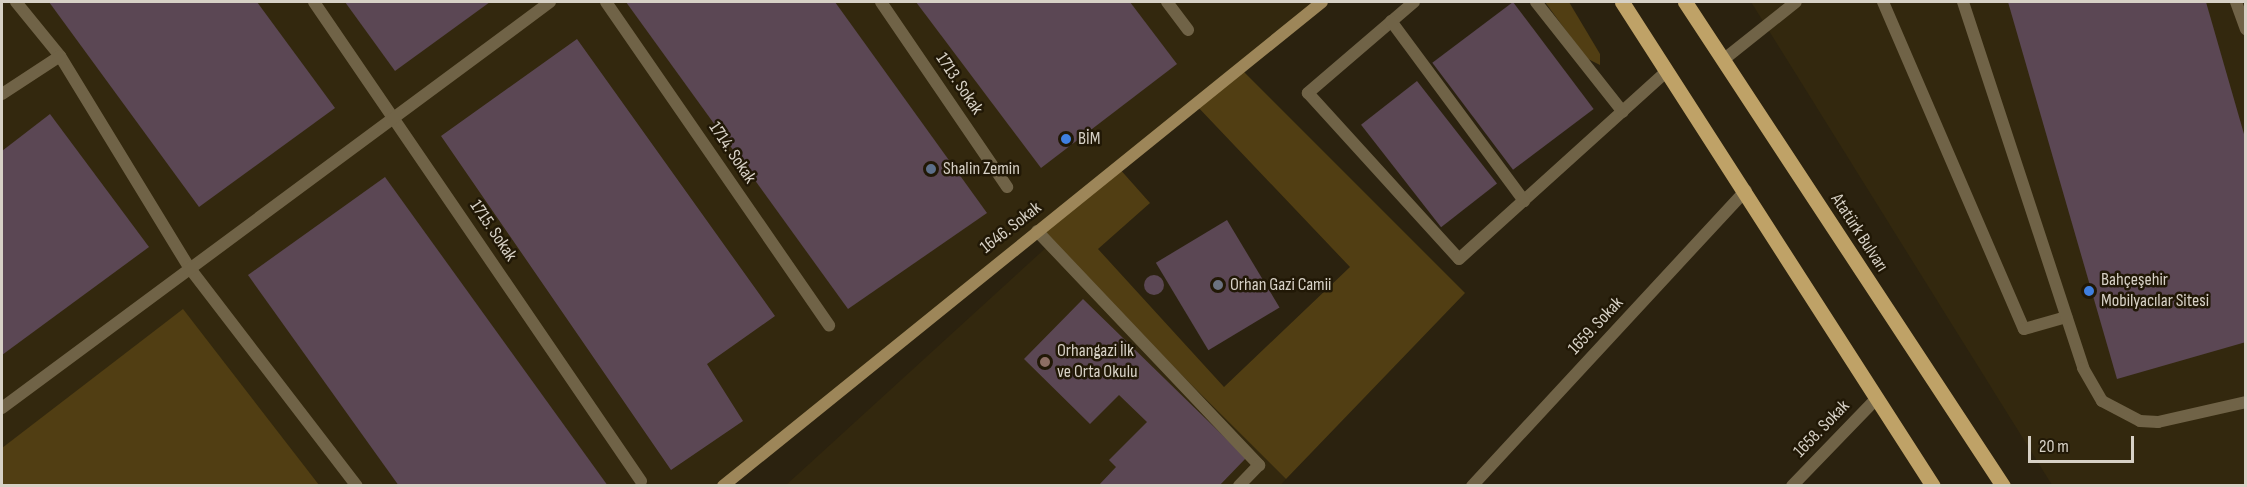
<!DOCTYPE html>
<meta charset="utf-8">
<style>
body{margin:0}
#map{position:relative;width:2247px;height:487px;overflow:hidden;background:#2b220f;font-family:"Sofia Sans Condensed",sans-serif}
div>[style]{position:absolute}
.built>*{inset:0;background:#33280e}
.green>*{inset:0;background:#513e13}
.building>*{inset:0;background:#5b4754;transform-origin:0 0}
.round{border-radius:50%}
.lane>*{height:12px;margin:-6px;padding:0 6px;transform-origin:6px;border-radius:6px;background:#706347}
.street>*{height:12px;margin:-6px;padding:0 6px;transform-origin:6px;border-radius:6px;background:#706347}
.secondary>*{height:12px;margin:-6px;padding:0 6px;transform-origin:6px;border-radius:6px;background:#9d8659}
.primary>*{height:15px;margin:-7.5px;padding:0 7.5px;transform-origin:7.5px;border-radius:7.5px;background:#bfa267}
.dots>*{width:16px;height:16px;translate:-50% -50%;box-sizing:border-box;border:3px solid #211806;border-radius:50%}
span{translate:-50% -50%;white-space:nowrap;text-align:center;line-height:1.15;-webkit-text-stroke:5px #211806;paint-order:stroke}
.street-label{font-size:18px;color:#d7d1c6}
.poi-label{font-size:18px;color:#d7d1c6}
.left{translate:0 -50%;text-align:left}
.frame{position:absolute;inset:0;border:3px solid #d7d1c6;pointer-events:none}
.scale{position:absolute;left:2028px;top:436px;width:106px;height:27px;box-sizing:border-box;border:3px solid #d7d1c6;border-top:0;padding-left:8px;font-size:18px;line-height:21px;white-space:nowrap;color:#d7d1c6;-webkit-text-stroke:4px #211806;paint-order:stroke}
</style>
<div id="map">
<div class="built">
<i style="clip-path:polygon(2px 2px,1322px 2px,723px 486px,2px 485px)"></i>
<i style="clip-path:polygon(1751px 2px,2245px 2px,2245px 485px,2052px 485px)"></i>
<i style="clip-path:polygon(1050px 244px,1286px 479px,1280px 486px,785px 486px)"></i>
</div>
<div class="green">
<i style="clip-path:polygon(1545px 2px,1569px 2px,1600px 54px,1600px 65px,1586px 58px)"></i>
<i style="clip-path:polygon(1241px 69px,1465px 293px,1286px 479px,1037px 231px,1118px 167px,1150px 203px,1098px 249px,1224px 387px,1350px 267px,1196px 105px)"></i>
<i style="clip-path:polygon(183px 309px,319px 485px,2px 485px,2px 448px)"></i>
</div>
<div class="building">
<i style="clip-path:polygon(49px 2px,257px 2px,335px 108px,199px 207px)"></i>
<i style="clip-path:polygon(345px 2px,490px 2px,395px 71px)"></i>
<i style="clip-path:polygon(626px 2px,835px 2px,987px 213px,848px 309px)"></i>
<i style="clip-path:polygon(916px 2px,1130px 2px,1177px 64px,1041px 168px)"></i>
<i style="left:1513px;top:2px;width:134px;height:101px;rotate:53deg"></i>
<i style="clip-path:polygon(2008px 2px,2206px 2px,2246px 141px,2246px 342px,2117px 379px)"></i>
<i style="clip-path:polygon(577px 39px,775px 316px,707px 364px,743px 421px,671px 470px,441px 136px)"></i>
<i style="left:1417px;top:81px;width:130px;height:71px;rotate:52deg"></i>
<i style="clip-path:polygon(50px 114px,149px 247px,2px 355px,2px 151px)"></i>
<i style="clip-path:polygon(385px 177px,608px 486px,399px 486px,248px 275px)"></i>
<i style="left:1227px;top:220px;width:102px;height:83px;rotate:59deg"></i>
<i class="round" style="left:1144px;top:275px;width:20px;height:20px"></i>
<i style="clip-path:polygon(1083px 299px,1246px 458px,1219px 486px,1098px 486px,1116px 467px,1109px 460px,1147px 422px,1119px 395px,1090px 424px,1024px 359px)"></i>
</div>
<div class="lane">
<i style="left:16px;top:2px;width:70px;rotate:50.8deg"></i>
<i style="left:60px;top:56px;width:246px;rotate:58.6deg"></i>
<i style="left:188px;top:266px;width:277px;rotate:52.5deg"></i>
<i style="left:314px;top:2px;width:580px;rotate:55.68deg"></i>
<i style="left:606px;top:2px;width:393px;rotate:55.4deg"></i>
<i style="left:881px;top:2px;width:224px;rotate:55.7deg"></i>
<i style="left:1167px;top:2px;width:35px;rotate:53deg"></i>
<i style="left:1414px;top:2px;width:140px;rotate:139.4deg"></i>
<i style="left:1308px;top:93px;width:224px;rotate:47.7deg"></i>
<i style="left:1459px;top:259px;width:280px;rotate:-42.1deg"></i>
<i style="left:1536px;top:2px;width:140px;rotate:51.7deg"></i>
<i style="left:1883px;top:2px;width:356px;rotate:66.7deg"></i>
<i style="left:2024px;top:329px;width:44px;rotate:-15.9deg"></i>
<i style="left:1391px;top:21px;width:224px;rotate:53.5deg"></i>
<i style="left:2px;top:94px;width:69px;rotate:-33.2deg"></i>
<i style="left:1037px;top:231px;width:323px;rotate:46.5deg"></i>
<i style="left:1259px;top:465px;width:29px;rotate:134deg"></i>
<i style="left:2px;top:408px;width:682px;rotate:-36.53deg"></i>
</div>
<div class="street">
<i style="left:1963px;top:2px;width:385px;rotate:71.8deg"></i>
<i style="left:2083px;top:368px;width:38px;rotate:60deg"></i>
<i style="left:2102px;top:401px;width:43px;rotate:27.8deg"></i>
<i style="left:2140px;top:421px;width:18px;rotate:3deg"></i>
<i style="left:2158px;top:422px;width:90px;rotate:-12.8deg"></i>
<i style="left:2236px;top:2px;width:29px;rotate:70deg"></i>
<i style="left:1723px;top:60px;width:93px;rotate:-38.5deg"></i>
<i style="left:1472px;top:486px;width:403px;rotate:-47.2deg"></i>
<i style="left:1792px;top:486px;width:122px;rotate:-46deg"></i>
</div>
<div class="secondary">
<i style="left:723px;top:486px;width:770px;rotate:-38.94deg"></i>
</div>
<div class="primary">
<i style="left:1622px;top:2px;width:575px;rotate:57.28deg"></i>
<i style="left:1685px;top:2px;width:579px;rotate:56.69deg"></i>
</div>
<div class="dots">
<i style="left:1066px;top:139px;background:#3f7fe0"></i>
<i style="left:931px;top:169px;background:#5c6f8a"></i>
<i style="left:1218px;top:285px;background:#6b7280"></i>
<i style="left:2089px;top:291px;background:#3f7fe0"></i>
<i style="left:1045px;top:362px;background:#8d6e63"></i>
</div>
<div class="street-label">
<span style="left:959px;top:84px;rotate:56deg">1713. Sokak</span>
<span style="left:732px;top:153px;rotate:56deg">1714. Sokak</span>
<span style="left:1011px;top:228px;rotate:-38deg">1646. Sokak</span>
<span style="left:493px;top:231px;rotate:56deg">1715. Sokak</span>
<span style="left:1859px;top:233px;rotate:57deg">Atatürk Bulvarı</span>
<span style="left:1596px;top:326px;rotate:-47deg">1659. Sokak</span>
<span style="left:1822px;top:429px;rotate:-46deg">1658. Sokak</span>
</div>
<div class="poi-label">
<span class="left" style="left:1078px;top:139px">BİM</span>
<span class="left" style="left:943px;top:169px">Shalin Zemin</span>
<span class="left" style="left:2101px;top:291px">Bahçeşehir<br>Mobilyacılar Sitesi</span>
<span class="left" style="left:1230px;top:285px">Orhan Gazi Camii</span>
<span class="left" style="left:1057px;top:362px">Orhangazi İlk<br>ve Orta Okulu</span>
</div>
<div class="frame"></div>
<div class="scale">20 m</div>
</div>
